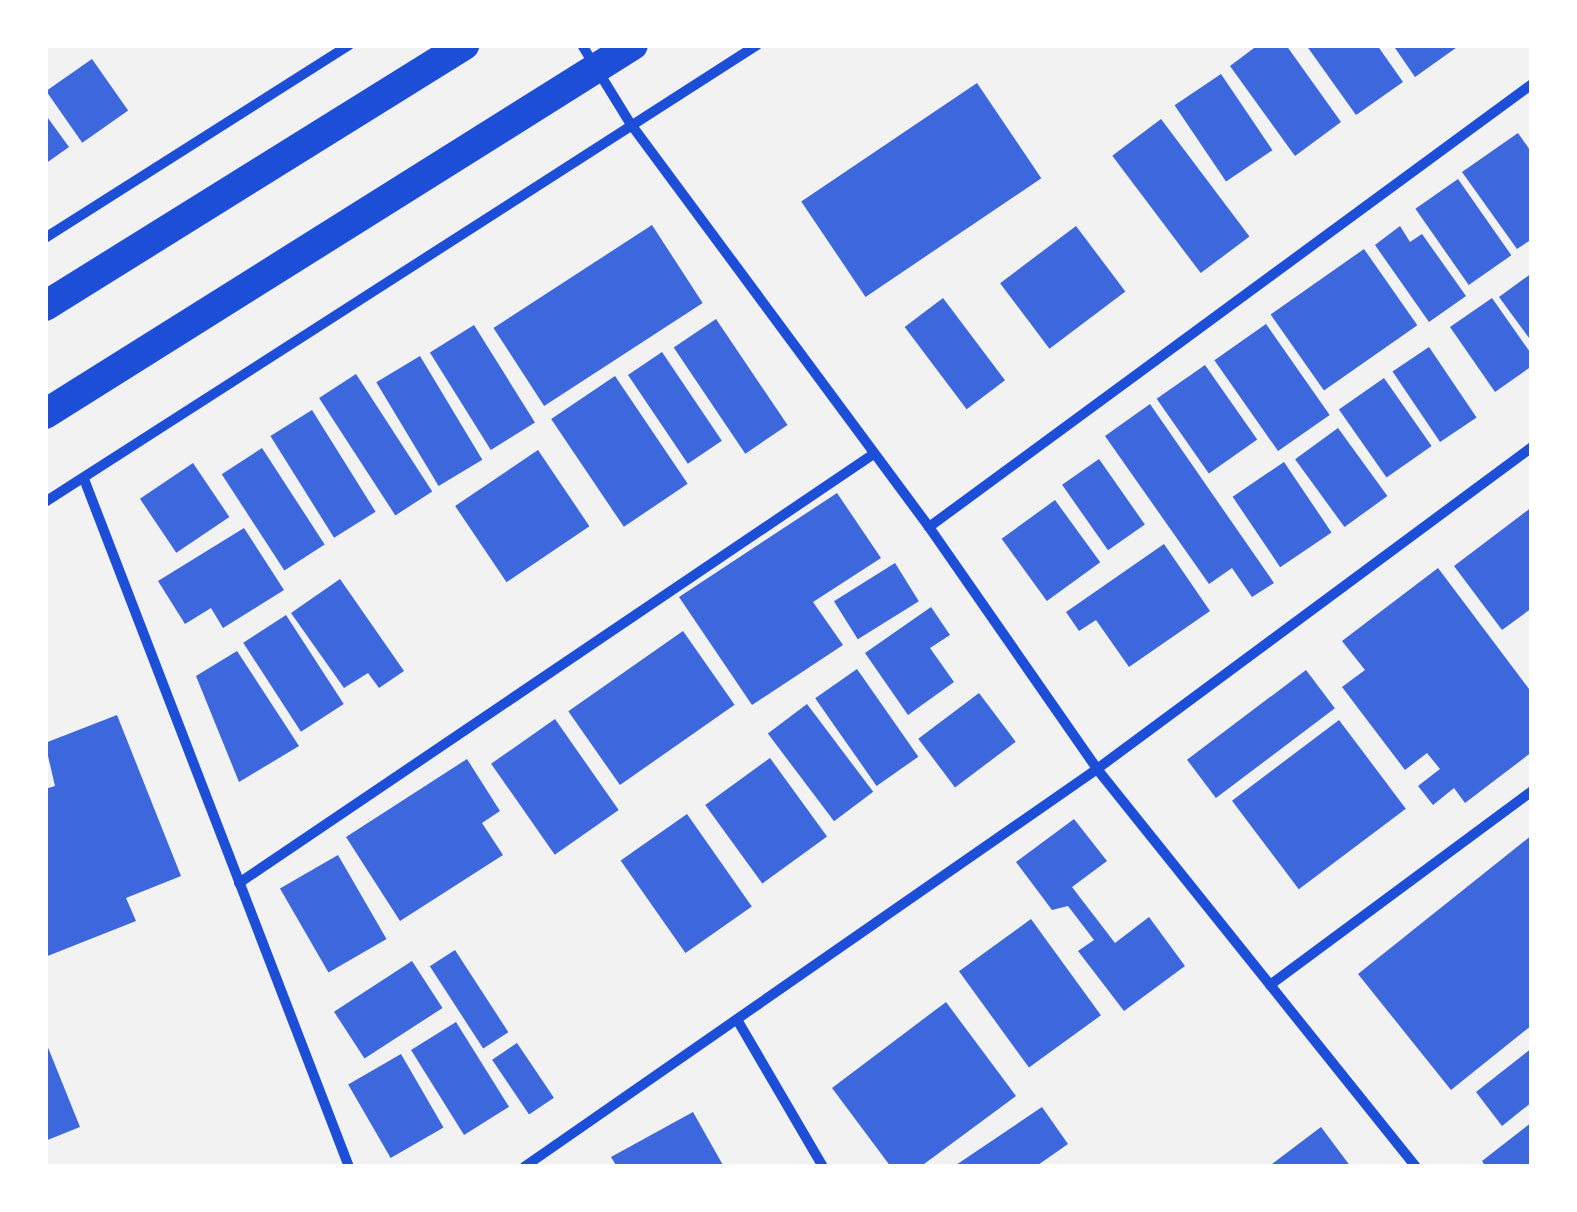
<!DOCTYPE html>
<style>
body{margin:0}
#map{position:relative;width:1577px;height:1212px;overflow:hidden;background:#f2f2f2;font-family:Signika,sans-serif}
div>[style]{position:absolute}
.building>*{inset:0;background:#3d67dc;transform-origin:0 0}
.minor>*{height:10px;margin:-5px;padding:0 5px;transform-origin:5px;border-radius:5px;background:#1d4ed8}
.motorway>*{height:30px;margin:-15px;padding:0 15px;transform-origin:15px;border-radius:15px;background:#1d4ed8}
span{translate:-50% -50%;white-space:nowrap;text-align:center;line-height:1.15;-webkit-text-stroke:8px #fff;paint-order:stroke}
.frame{position:absolute;inset:0;border:48px solid #fff;pointer-events:none}
</style>
<div id="map">
<div class="building">
<i style="clip-path:polygon(1258px 45px,1286px 45px,1341px 122px,1295px 156px,1230px 66px)"></i>
<i style="clip-path:polygon(1306px 45px,1377px 45px,1403px 82px,1356px 115px)"></i>
<i style="clip-path:polygon(1393px 45px,1460px 45px,1415px 77px)"></i>
<i style="left:92px;top:59px;width:63px;height:56px;rotate:55deg"></i>
<i style="left:1221px;top:74px;width:92px;height:56px;rotate:56deg"></i>
<i style="left:977px;top:83px;width:115px;height:212px;rotate:56deg"></i>
<i style="clip-path:polygon(45px 114px,69px 147px,45px 164px)"></i>
<i style="left:1161px;top:119px;width:147px;height:61px;rotate:53deg"></i>
<i style="clip-path:polygon(1518px 133px,1532px 153px,1532px 239px,1517px 249px,1462px 172px)"></i>
<i style="left:1458px;top:179px;width:93px;height:52px;rotate:55deg"></i>
<i style="left:652px;top:225px;width:93px;height:189px;rotate:57deg"></i>
<i style="left:1076px;top:226px;width:82px;height:95px;rotate:53deg"></i>
<i style="clip-path:polygon(1400px 226px,1410px 242px,1422px 234px,1466px 296px,1429px 322px,1375px 245px)"></i>
<i style="left:1364px;top:249px;width:93px;height:114px;rotate:55deg"></i>
<i style="clip-path:polygon(1532px 273px,1532px 342px,1499px 297px)"></i>
<i style="left:943px;top:298px;width:103px;height:48px;rotate:53deg"></i>
<i style="clip-path:polygon(1492px 298px,1532px 355px,1532px 366px,1495px 392px,1450px 327px)"></i>
<i style="left:716px;top:319px;width:128px;height:51px;rotate:56deg"></i>
<i style="left:1266px;top:324px;width:111px;height:63px;rotate:55deg"></i>
<i style="left:474px;top:325px;width:115px;height:52px;rotate:58deg"></i>
<i style="left:1429px;top:347px;width:85px;height:44px;rotate:56deg"></i>
<i style="left:662px;top:352px;width:107px;height:41px;rotate:56deg"></i>
<i style="left:420px;top:356px;width:121px;height:51px;rotate:59deg"></i>
<i style="left:1205px;top:365px;width:91px;height:59px;rotate:55deg"></i>
<i style="left:356px;top:374px;width:140px;height:44px;rotate:57deg"></i>
<i style="left:615px;top:376px;width:130px;height:77px;rotate:56deg"></i>
<i style="left:1384px;top:378px;width:83px;height:55px;rotate:55deg"></i>
<i style="clip-path:polygon(1150px 404px,1274px 583px,1252px 597px,1232px 568px,1209px 584px,1105px 436px)"></i>
<i style="left:312px;top:410px;width:120px;height:49px;rotate:58deg"></i>
<i style="left:1338px;top:428px;width:84px;height:53px;rotate:54deg"></i>
<i style="left:262px;top:448px;width:115px;height:48px;rotate:57deg"></i>
<i style="left:538px;top:450px;width:92px;height:100px;rotate:56deg"></i>
<i style="left:1099px;top:459px;width:80px;height:45px;rotate:55deg"></i>
<i style="left:1284px;top:462px;width:85px;height:62px;rotate:56deg"></i>
<i style="left:193px;top:463px;width:65px;height:64px;rotate:56deg"></i>
<i style="clip-path:polygon(837px 493px,881px 558px,813px 602px,843px 645px,752px 705px,679px 597px)"></i>
<i style="left:1055px;top:500px;width:77px;height:66px;rotate:54deg"></i>
<i style="clip-path:polygon(1532px 507px,1532px 608px,1502px 630px,1454px 566px)"></i>
<i style="clip-path:polygon(244px 528px,284px 590px,223px 628px,211px 608px,185px 624px,158px 581px)"></i>
<i style="clip-path:polygon(1164px 544px,1210px 611px,1129px 667px,1096px 620px,1079px 631px,1066px 612px)"></i>
<i style="left:895px;top:563px;width:45px;height:72px;rotate:58deg"></i>
<i style="clip-path:polygon(1438px 568px,1532px 693px,1532px 752px,1465px 803px,1454px 788px,1433px 805px,1418px 786px,1440px 769px,1427px 753px,1405px 770px,1342px 687px,1365px 670px,1342px 641px)"></i>
<i style="clip-path:polygon(340px 579px,404px 671px,379px 688px,368px 673px,344px 688px,291px 613px)"></i>
<i style="clip-path:polygon(931px 607px,950px 635px,930px 648px,954px 682px,908px 715px,865px 653px)"></i>
<i style="left:286px;top:615px;width:106px;height:51px;rotate:57deg"></i>
<i style="left:683px;top:631px;width:90px;height:140px;rotate:55deg"></i>
<i style="clip-path:polygon(237px 651px,299px 746px,239px 782px,196px 676px)"></i>
<i style="left:857px;top:669px;width:107px;height:51px;rotate:55deg"></i>
<i style="left:1306px;top:670px;width:48px;height:149px;rotate:53deg"></i>
<i style="left:979px;top:693px;width:61px;height:76px;rotate:53deg"></i>
<i style="left:807px;top:704px;width:110px;height:49px;rotate:53deg"></i>
<i style="clip-path:polygon(117px 715px,181px 876px,126px 898px,136px 921px,45px 957px,45px 789px,55px 786px,45px 743px)"></i>
<i style="left:555px;top:719px;width:111px;height:78px;rotate:55deg"></i>
<i style="left:1339px;top:720px;width:111px;height:134px;rotate:53deg"></i>
<i style="left:770px;top:758px;width:97px;height:80px;rotate:54deg"></i>
<i style="clip-path:polygon(467px 759px,500px 811px,482px 823px,503px 855px,400px 921px,346px 837px)"></i>
<i style="left:687px;top:814px;width:113px;height:81px;rotate:55deg"></i>
<i style="clip-path:polygon(1074px 819px,1107px 861px,1072px 887px,1115px 943px,1149px 917px,1185px 966px,1124px 1011px,1078px 951px,1094px 940px,1068px 906px,1052px 910px,1016px 862px)"></i>
<i style="clip-path:polygon(1532px 835px,1532px 1025px,1451px 1090px,1358px 974px)"></i>
<i style="left:338px;top:855px;width:97px;height:67px;rotate:60deg"></i>
<i style="left:1031px;top:919px;width:119px;height:89px;rotate:54deg"></i>
<i style="left:455px;top:950px;width:98px;height:30px;rotate:57deg"></i>
<i style="left:412px;top:961px;width:56px;height:93px;rotate:57deg"></i>
<i style="clip-path:polygon(946px 1002px,1016px 1096px,920px 1167px,891px 1167px,832px 1088px)"></i>
<i style="left:456px;top:1022px;width:100px;height:53px;rotate:58deg"></i>
<i style="clip-path:polygon(45px 1040px,80px 1127px,45px 1141px)"></i>
<i style="left:517px;top:1043px;width:66px;height:30px;rotate:56deg"></i>
<i style="clip-path:polygon(1532px 1048px,1532px 1102px,1502px 1126px,1476px 1092px)"></i>
<i style="left:401px;top:1054px;width:85px;height:61px;rotate:60deg"></i>
<i style="clip-path:polygon(1042px 1107px,1068px 1144px,1035px 1167px,953px 1167px)"></i>
<i style="clip-path:polygon(693px 1112px,724px 1167px,617px 1167px,611px 1157px)"></i>
<i style="clip-path:polygon(1532px 1122px,1532px 1167px,1486px 1167px,1482px 1161px)"></i>
<i style="clip-path:polygon(1321px 1127px,1351px 1167px,1268px 1167px)"></i>
</div>
<div class="minor">
<i style="left:582px;top:45px;width:92px;rotate:58.4deg"></i>
<i style="left:630px;top:123px;width:503px;rotate:53.49deg"></i>
<i style="left:929px;top:527px;width:295px;rotate:55.2deg"></i>
<i style="left:1097px;top:769px;width:510px;rotate:51.29deg"></i>
<i style="left:45px;top:238px;width:360px;rotate:-32.4deg"></i>
<i style="left:84px;top:479px;width:737px;rotate:68.93deg"></i>
<i style="left:45px;top:502px;width:846px;rotate:-32.69deg"></i>
<i style="left:929px;top:527px;width:748px;rotate:-36.3deg"></i>
<i style="left:239px;top:883px;width:764px;rotate:-34.06deg"></i>
<i style="left:1270px;top:985px;width:326px;rotate:-36.5deg"></i>
<i style="left:739px;top:1023px;width:167px;rotate:59.7deg"></i>
<i style="left:524px;top:1167px;width:698px;rotate:-34.78deg"></i>
<i style="left:1097px;top:769px;width:541px;rotate:-36.51deg"></i>
</div>
<div class="motorway">
<i style="left:45px;top:306px;width:494px;rotate:-31.9deg"></i>
<i style="left:45px;top:414px;width:694px;rotate:-32.11deg"></i>
</div>
<div class="frame"></div>
</div>
